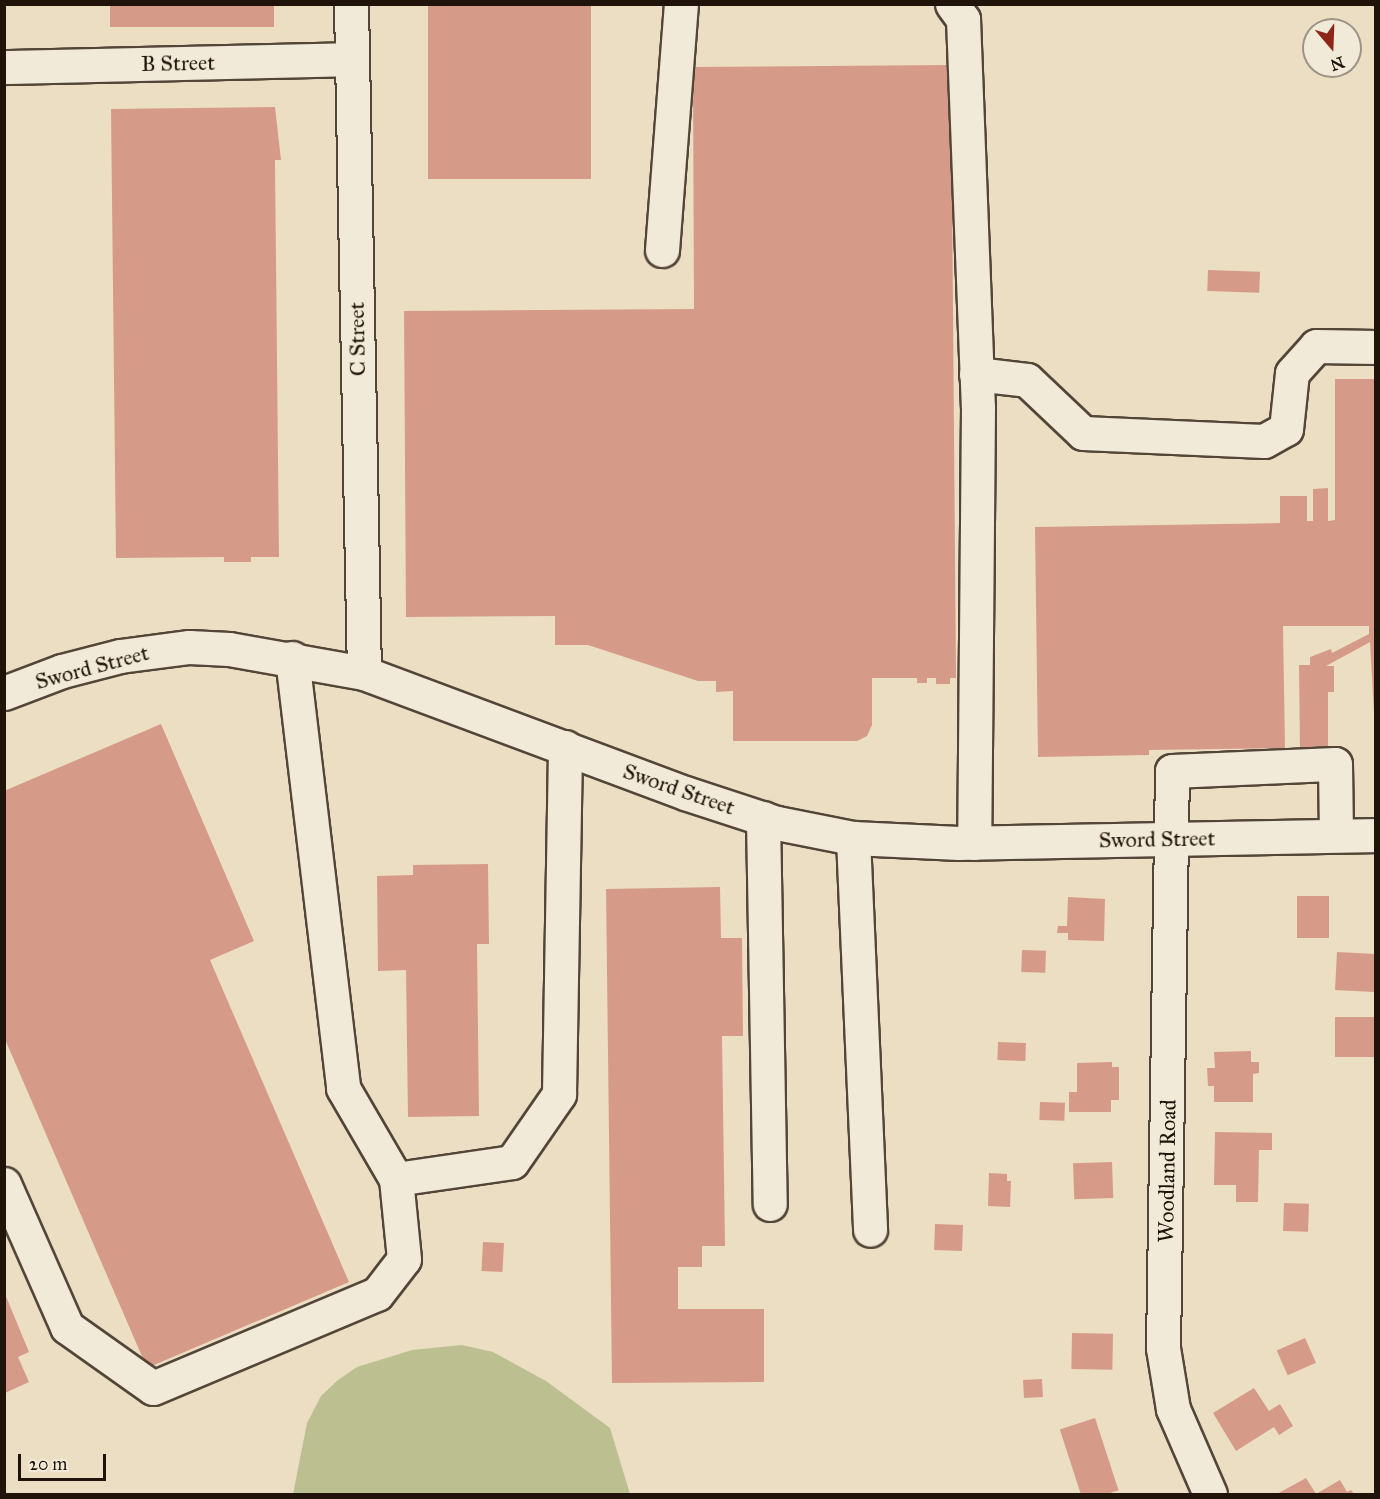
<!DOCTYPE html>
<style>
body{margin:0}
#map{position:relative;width:1380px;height:1499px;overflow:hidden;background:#ebdec3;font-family:"IM FELL Great Primer",serif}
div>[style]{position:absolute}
.green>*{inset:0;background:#bcc090}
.building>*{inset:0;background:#d69b88;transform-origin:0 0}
.roads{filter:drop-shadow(2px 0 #534638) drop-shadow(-2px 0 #534638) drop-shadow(0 2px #534638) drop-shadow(0 -2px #534638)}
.minor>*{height:33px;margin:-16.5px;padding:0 16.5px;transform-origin:16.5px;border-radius:16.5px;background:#f2ead8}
span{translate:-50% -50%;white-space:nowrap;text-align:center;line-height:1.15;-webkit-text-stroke:4.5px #f2ead8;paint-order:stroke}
.street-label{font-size:22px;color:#201309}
.frame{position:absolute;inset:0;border:6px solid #201309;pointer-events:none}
.north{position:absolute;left:1302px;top:18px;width:60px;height:60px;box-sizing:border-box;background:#f2ead8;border:2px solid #9e9485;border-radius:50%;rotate:161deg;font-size:16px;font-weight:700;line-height:24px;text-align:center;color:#201309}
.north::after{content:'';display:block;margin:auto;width:21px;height:27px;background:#8f2418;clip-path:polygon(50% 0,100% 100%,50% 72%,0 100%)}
.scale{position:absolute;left:18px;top:1454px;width:88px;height:27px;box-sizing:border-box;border:3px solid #201309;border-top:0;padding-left:8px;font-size:18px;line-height:21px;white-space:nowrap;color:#201309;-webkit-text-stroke:4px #f2ead8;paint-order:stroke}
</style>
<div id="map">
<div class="green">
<i style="clip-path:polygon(462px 1345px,493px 1352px,546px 1381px,610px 1428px,630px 1494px,293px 1494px,307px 1423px,321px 1396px,338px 1380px,357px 1367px,412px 1350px)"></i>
</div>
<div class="building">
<i style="left:110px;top:4px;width:164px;height:23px"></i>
<i style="left:428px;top:4px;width:163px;height:175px"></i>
<i style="clip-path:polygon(951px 65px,956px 678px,950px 678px,950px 684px,936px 684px,936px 678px,927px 678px,927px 683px,917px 683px,917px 678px,872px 678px,872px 725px,867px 736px,857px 741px,733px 741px,733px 691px,716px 692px,716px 681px,698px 681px,588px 645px,555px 645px,555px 616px,406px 617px,404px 311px,694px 309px,693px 67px)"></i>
<i style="clip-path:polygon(275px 107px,281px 160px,275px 160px,279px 557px,251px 557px,251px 562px,224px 562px,224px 557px,116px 558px,111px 109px)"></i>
<i style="left:1208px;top:270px;width:52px;height:21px;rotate:2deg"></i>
<i style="clip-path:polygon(1335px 379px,1376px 379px,1376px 749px,1370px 642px,1326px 666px,1334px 666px,1334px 692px,1328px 692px,1328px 749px,1300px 749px,1299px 665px,1310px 665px,1310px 657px,1331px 649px,1332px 653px,1369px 634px,1369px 626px,1283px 626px,1285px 748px,1149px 750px,1149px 755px,1038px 757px,1035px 527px,1280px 523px,1280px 496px,1307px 496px,1307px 521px,1313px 521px,1313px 489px,1328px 488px,1328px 521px,1335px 520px)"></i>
<i style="clip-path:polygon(161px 724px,254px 941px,210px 960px,349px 1282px,147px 1368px,4px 1037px,4px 791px)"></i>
<i style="clip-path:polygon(488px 864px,489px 944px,477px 944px,479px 1116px,408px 1117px,406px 970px,378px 971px,377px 876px,413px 875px,413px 865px)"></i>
<i style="clip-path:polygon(720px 887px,721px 938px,742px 938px,743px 1036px,722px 1036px,725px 1246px,702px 1246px,702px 1267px,678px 1267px,678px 1309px,764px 1309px,764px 1382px,612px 1383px,606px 889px)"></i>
<i style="left:1297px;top:896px;width:32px;height:42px"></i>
<i style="clip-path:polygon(1068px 897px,1105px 899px,1104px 941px,1068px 940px,1068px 933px,1057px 933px,1058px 926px,1067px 926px)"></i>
<i style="left:1022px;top:950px;width:24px;height:22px;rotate:2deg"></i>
<i style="left:1337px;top:952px;width:39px;height:38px;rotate:3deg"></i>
<i style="left:1335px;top:1017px;width:41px;height:40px"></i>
<i style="left:998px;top:1042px;width:28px;height:18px;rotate:2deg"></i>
<i style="clip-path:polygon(1251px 1051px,1251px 1062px,1259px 1062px,1259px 1073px,1253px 1074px,1253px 1102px,1214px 1102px,1214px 1086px,1208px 1086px,1207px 1068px,1215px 1068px,1214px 1052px)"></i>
<i style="clip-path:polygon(1112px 1062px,1112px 1067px,1119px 1067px,1119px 1100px,1111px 1100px,1111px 1112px,1069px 1112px,1069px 1092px,1077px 1092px,1077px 1063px)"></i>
<i style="left:1040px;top:1102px;width:25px;height:18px;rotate:2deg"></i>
<i style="clip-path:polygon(1215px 1132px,1272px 1133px,1272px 1150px,1259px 1150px,1258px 1202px,1236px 1202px,1236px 1185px,1214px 1185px)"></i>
<i style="left:1112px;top:1162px;width:36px;height:39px;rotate:88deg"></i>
<i style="clip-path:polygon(989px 1173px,1007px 1174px,1007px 1181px,1011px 1181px,1010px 1207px,988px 1206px)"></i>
<i style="left:1284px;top:1203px;width:25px;height:28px;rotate:2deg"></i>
<i style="left:935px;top:1224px;width:28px;height:26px;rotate:2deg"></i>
<i style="left:483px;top:1242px;width:21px;height:29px;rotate:3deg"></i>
<i style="clip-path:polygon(5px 1294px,29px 1352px,18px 1357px,29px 1382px,5px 1393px)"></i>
<i style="left:1072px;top:1333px;width:41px;height:36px;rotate:1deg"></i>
<i style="left:1305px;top:1338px;width:27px;height:31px;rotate:66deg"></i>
<i style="left:1042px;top:1379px;width:18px;height:19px;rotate:87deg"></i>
<i style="clip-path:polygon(1254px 1388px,1269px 1411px,1280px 1404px,1293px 1426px,1279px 1435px,1274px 1427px,1236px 1451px,1213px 1413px)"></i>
<i style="left:1095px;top:1418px;width:76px;height:37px;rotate:72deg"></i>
<i style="clip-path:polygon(1306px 1478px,1316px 1494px,1340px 1480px,1347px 1492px,1351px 1490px,1354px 1494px,1277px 1494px)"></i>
</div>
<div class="roads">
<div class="minor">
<i style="left:351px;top:4px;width:669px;rotate:88.89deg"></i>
<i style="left:952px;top:4px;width:19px;rotate:54deg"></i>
<i style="left:963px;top:19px;width:389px;rotate:87.8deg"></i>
<i style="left:978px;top:408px;width:435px;rotate:90.5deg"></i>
<i style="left:4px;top:67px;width:348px;rotate:-1.3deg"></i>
<i style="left:662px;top:250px;width:247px;rotate:-85.6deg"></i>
<i style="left:976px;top:374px;width:51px;rotate:6.7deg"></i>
<i style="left:1027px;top:380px;width:77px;rotate:43.4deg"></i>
<i style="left:1083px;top:433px;width:181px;rotate:2.5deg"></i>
<i style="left:1264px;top:441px;width:25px;rotate:-29deg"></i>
<i style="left:1286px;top:429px;width:56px;rotate:-83.9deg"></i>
<i style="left:1292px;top:373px;width:36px;rotate:-48deg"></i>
<i style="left:1316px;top:346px;width:60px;rotate:1deg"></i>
<i style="left:292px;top:658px;width:433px;rotate:83.2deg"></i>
<i style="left:343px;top:1088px;width:105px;rotate:59.8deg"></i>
<i style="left:396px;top:1179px;width:117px;rotate:-8.3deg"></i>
<i style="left:512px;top:1162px;width:83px;rotate:-55.3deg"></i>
<i style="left:559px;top:1094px;width:347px;rotate:-89deg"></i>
<i style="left:4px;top:693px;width:62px;rotate:-20.8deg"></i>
<i style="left:62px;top:671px;width:60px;rotate:-14.5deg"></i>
<i style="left:120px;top:656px;width:70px;rotate:-7.4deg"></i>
<i style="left:189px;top:647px;width:40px;rotate:2.9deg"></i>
<i style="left:229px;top:649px;width:137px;rotate:10.1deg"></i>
<i style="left:364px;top:673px;width:343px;rotate:20.5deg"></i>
<i style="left:685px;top:793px;width:97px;rotate:18.1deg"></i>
<i style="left:777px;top:823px;width:77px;rotate:11.2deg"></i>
<i style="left:853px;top:838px;width:106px;rotate:2.7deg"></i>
<i style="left:959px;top:843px;width:417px;rotate:-1.1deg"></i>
<i style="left:763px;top:818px;width:386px;rotate:89deg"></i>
<i style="left:853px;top:838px;width:392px;rotate:87.5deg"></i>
<i style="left:4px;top:1184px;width:156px;rotate:66.2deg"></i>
<i style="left:67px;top:1327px;width:105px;rotate:35.3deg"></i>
<i style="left:153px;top:1388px;width:243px;rotate:-22.8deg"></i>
<i style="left:377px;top:1294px;width:44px;rotate:-52.4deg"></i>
<i style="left:404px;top:1259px;width:80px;rotate:-95.7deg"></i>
<i style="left:1210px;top:1494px;width:93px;rotate:-113.5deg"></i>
<i style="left:1173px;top:1409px;width:62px;rotate:-99.3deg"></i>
<i style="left:1163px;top:1348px;width:577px;rotate:-89.11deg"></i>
<i style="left:1172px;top:771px;width:163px;rotate:-2.5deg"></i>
<i style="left:1335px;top:764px;width:71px;rotate:89.2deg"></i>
</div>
</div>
<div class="street-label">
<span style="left:178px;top:63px;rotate:-1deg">B Street</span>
<span style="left:357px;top:339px;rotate:-91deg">C Street</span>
<span style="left:92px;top:667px;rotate:-15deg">Sword Street</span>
<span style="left:679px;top:789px;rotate:19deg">Sword Street</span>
<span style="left:1157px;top:839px;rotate:-1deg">Sword Street</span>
<span style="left:1167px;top:1171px;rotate:-89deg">Woodland Road</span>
</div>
<div class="frame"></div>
<div class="north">N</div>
<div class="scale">20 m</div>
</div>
